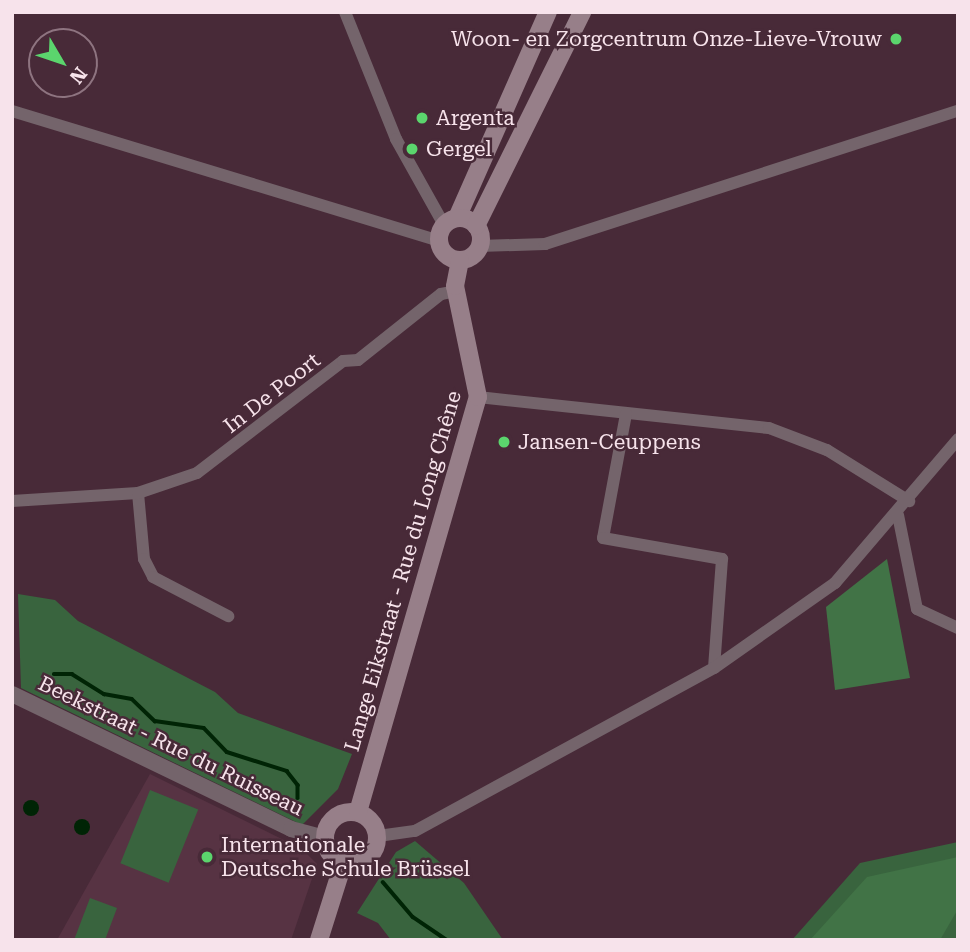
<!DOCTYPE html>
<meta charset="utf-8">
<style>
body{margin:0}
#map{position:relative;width:970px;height:952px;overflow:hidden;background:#482a38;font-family:"Roboto Serif",serif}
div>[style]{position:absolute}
.built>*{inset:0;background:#573343}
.green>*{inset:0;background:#39643e;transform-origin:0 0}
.forest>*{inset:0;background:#417346}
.water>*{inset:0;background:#002405}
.round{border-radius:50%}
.stream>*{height:3.5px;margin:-1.75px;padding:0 1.75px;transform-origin:1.75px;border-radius:1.75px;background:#002405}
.minor>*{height:12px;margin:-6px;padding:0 6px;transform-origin:6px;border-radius:6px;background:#74646b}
.tertiary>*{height:16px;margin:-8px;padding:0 8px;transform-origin:8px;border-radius:8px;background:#74646b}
.secondary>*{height:18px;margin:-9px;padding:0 9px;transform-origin:9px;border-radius:9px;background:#977f89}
.secondary>.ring{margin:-9px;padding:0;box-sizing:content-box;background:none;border:18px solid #977f89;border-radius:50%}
.dots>*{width:19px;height:19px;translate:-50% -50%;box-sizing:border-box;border:4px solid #482a38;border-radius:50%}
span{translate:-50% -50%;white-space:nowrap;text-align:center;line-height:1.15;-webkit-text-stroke:5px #482a38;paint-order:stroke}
.poi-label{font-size:21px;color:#f7e3eb}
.right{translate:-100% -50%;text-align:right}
.left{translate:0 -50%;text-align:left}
.street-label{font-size:21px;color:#f7e3eb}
.frame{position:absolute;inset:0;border:14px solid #f7e3eb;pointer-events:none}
.north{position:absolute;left:28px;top:28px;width:70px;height:70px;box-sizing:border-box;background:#482a38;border:2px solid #8e7480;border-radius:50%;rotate:129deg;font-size:19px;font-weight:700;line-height:28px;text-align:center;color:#f7e3eb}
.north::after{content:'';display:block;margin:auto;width:24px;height:32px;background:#5bd56d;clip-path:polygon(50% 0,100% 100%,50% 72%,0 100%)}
</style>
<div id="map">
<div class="built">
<i style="clip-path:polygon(150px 774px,302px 849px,317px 864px,291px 940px,57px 940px)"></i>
</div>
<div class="green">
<i style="clip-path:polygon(18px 594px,55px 600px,78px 621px,215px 692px,238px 713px,352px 754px,338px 789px,302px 825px,21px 688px)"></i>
<i style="left:150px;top:790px;width:52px;height:79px;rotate:22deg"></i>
<i style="clip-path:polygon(415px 841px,464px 883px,503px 940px,391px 940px,378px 923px,357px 913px,396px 852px)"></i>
<i style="clip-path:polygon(958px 842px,958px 940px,792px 940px,860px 863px)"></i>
<i style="clip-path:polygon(90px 898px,117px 908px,105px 940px,74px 940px)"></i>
</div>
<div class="forest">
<i style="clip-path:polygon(887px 559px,910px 678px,835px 690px,826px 607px)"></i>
<i style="clip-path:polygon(958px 857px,958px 909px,940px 940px,810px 940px,867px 877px)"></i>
</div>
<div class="water">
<i class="round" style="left:23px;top:800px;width:16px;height:16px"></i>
<i class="round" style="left:74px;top:819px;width:16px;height:16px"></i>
</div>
<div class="stream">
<i style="left:54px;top:674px;width:18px"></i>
<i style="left:72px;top:674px;width:38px;rotate:32deg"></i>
<i style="left:104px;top:694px;width:28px;rotate:10deg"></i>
<i style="left:132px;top:699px;width:32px;rotate:44deg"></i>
<i style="left:155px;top:721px;width:49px;rotate:8.1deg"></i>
<i style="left:204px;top:728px;width:33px;rotate:46deg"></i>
<i style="left:227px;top:752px;width:63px;rotate:17.6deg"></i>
<i style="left:287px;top:771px;width:18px;rotate:52deg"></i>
<i style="left:298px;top:785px;width:13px;rotate:90deg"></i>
<i style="left:383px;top:882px;width:46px;rotate:49.4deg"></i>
<i style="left:413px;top:917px;width:41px;rotate:34.1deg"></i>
</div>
<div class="minor">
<i style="left:345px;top:12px;width:137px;rotate:68.1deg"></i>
<i style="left:396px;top:139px;width:98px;rotate:60.8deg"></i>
<i style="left:12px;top:111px;width:446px;rotate:16.9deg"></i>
<i style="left:479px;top:246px;width:66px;rotate:-1.7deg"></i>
<i style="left:545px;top:244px;width:434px;rotate:-17.9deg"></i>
<i style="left:478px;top:397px;width:293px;rotate:6.1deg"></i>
<i style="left:769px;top:428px;width:62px;rotate:20.8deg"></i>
<i style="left:827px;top:450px;width:97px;rotate:31.9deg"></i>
<i style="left:626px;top:414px;width:126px;rotate:100.5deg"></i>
<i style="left:603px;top:538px;width:121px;rotate:10deg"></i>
<i style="left:722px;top:559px;width:109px;rotate:94.2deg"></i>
<i style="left:138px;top:493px;width:66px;rotate:84.8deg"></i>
<i style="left:144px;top:559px;width:20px;rotate:63deg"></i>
<i style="left:153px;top:577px;width:85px;rotate:27.5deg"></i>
<i style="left:12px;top:501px;width:126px;rotate:-3.6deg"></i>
<i style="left:138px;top:493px;width:62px;rotate:-18.7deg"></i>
<i style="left:197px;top:473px;width:184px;rotate:-37.5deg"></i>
<i style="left:343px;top:361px;width:15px;rotate:-4deg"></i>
<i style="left:358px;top:360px;width:106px;rotate:-38.5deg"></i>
<i style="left:441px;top:294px;width:15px;rotate:-11deg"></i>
<i style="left:898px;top:515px;width:96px;rotate:78.6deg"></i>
<i style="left:917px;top:609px;width:45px;rotate:24.9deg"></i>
<i style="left:378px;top:836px;width:37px;rotate:-8deg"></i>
<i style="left:415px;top:831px;width:341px;rotate:-28.6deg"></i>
<i style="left:714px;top:668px;width:148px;rotate:-35.1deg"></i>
<i style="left:835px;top:583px;width:189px;rotate:-49.5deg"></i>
</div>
<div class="tertiary">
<i style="left:12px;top:694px;width:310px;rotate:25.8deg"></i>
<i style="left:291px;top:829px;width:34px;rotate:15deg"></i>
</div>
<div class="secondary">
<i style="left:457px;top:218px;width:225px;rotate:-66.2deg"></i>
<i class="ring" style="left:439px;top:218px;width:24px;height:24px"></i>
<i style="left:476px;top:226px;width:239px;rotate:-63.6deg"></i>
<i class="ring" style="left:325px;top:812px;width:34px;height:34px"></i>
<i style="left:358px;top:812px;width:432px;rotate:-73.9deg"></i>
<i style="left:478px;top:397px;width:113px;rotate:-101.7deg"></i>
<i style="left:455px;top:286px;width:26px;rotate:-79deg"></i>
<i style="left:319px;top:940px;width:80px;rotate:-72.5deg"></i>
</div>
<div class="dots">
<i style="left:896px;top:39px;background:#5bd56d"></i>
<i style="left:422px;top:118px;background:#5bd56d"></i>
<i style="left:412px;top:149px;background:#5bd56d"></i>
<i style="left:504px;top:442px;background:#5bd56d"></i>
<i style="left:207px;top:857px;background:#5bd56d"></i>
</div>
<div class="poi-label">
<span class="right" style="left:882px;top:39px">Woon- en Zorgcentrum Onze-Lieve-Vrouw</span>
<span class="left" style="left:436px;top:118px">Argenta</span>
<span class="left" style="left:426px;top:149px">Gergel</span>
<span class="left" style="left:518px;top:442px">Jansen-Ceuppens</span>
<span class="left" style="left:221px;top:857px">Internationale<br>Deutsche Schule Brüssel</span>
</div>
<div class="street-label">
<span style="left:272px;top:393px;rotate:-38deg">In De Poort</span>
<span style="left:403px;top:571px;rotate:-74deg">Lange Eikstraat - Rue du Long Chêne</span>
<span style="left:171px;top:746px;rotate:26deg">Beekstraat - Rue du Ruisseau</span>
</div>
<div class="frame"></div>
<div class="north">N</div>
</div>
